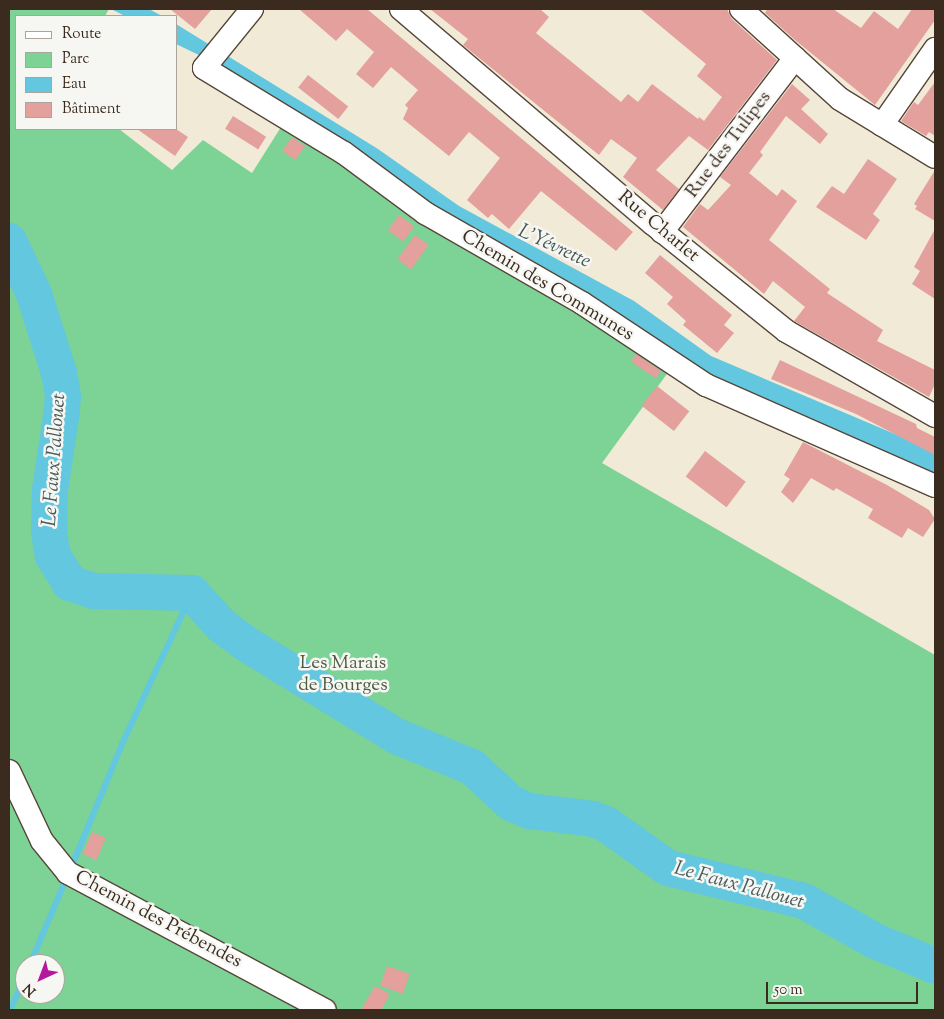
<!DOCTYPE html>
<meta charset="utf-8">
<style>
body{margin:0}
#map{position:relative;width:944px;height:1019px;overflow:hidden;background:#f1ead7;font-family:"Sorts Mill Goudy",serif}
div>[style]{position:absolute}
.green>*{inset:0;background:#7dd295}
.water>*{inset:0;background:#62c7df}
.stream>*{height:6px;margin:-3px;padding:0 3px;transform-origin:3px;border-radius:3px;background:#62c7df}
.river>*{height:36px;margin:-18px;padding:0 18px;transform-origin:18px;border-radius:18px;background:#62c7df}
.building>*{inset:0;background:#e3a09d;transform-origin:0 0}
.roads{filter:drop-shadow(1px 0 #56473a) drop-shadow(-1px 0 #56473a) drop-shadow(0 1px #56473a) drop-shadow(0 -1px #56473a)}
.minor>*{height:22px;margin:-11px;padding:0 11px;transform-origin:11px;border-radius:11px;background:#fff}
span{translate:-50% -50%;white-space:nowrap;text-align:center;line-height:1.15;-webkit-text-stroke:5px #f6f6f2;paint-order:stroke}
.street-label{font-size:19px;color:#3b2a1e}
.park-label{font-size:19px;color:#4f5c42}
.water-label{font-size:20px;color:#475958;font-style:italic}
.frame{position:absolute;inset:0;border:10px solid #3b2a1e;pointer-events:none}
.legend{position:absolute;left:15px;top:15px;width:162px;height:115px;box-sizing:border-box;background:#f6f6f2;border:1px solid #aba49d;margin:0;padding:6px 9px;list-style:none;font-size:15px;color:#3b2a1e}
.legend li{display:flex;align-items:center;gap:10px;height:25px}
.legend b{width:25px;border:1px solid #aba49d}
.north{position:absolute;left:15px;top:954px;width:50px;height:50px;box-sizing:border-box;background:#f6f6f2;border:1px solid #aba49d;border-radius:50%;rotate:223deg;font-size:14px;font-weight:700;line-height:20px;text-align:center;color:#3b2a1e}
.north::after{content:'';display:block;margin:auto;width:18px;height:22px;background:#b5179e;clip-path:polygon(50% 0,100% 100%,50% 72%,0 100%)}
.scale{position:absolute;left:766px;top:982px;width:152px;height:22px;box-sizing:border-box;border:2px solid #3b2a1e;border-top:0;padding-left:6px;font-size:15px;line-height:18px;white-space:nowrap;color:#3b2a1e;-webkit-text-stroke:4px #f6f6f2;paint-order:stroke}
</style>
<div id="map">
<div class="green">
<i style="clip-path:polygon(evenodd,9px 9px,109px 9px,105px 16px,16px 16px,16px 129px,119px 129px,172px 170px,203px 140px,252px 173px,295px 105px,508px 244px,569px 270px,680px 356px,602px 463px,935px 655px,935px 1010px,9px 1010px,9px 9px,25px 964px,55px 964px,55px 994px,25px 994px,25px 964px)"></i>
</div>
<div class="water">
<i style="clip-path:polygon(111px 9px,149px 9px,162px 16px,125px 16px)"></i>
<i style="clip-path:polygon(176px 24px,378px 149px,459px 206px,634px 301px,711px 356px,935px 451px,935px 475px,714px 378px,590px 295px,521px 261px,205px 58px,176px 44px)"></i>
<i style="clip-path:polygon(195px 586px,243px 626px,400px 725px,476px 759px,518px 797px,550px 802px,590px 803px,606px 810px,673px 858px,799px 887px,867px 925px,935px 955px,935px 963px,876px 942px,794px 896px,675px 872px,600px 820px,520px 809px,472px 768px,391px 734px,260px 649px,189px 599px)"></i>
</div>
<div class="stream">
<i style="left:71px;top:868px;width:134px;rotate:-67.6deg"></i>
<i style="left:122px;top:744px;width:166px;rotate:-65.1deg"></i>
<i style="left:30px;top:964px;width:92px;rotate:-67deg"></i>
<i style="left:10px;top:1010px;width:37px;rotate:-66deg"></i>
</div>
<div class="river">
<i style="left:9px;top:241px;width:59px;rotate:64.7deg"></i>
<i style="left:34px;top:294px;width:83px;rotate:72.4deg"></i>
<i style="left:59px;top:373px;width:23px;rotate:80deg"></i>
<i style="left:63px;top:396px;width:21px;rotate:95deg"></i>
<i style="left:61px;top:417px;width:74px;rotate:98.6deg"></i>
<i style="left:50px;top:490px;width:42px;rotate:91.4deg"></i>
<i style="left:49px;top:532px;width:24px;rotate:81deg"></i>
<i style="left:53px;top:556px;width:32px;rotate:58deg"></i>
<i style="left:70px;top:583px;width:24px;rotate:19deg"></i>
<i style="left:93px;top:591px;width:99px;rotate:1.2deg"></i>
<i style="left:192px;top:593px;width:45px;rotate:47.7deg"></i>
<i style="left:222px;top:626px;width:29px;rotate:36deg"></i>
<i style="left:245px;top:643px;width:177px;rotate:31.6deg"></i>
<i style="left:396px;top:736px;width:82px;rotate:22.2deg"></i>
<i style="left:472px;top:767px;width:53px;rotate:42.7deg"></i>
<i style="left:511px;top:803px;width:20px;rotate:24deg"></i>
<i style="left:529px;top:811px;width:64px;rotate:7.1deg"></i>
<i style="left:593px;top:819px;width:14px;rotate:21deg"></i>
<i style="left:606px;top:824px;width:76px;rotate:35.4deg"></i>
<i style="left:668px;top:868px;width:140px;rotate:13.6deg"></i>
<i style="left:804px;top:901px;width:81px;rotate:29.4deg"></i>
<i style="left:875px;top:941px;width:65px;rotate:22.6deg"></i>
</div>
<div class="building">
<i style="clip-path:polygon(170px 9px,212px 9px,195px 29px)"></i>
<i style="clip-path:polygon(299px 9px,367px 9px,633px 232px,616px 251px,541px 191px,509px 229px,492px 214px,488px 218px,467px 200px,500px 158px,469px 132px,449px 156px,403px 119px,408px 108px,405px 105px,418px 90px,391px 67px,373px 88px,356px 74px,374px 52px,347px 29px,336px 41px)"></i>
<i style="clip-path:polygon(430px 9px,540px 9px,549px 17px,536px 33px,621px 102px,628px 94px,638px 102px,652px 84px,698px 119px,699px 117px,704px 121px,722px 97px,697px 76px,706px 64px,640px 9px,727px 9px,732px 19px,777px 60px,708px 150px,689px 136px,656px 170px,679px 189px,663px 210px,623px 177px,637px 158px,611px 139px,599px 155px,463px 45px,468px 39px)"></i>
<i style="clip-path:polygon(767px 9px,833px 9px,861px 28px,874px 11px,898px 29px,912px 9px,935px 9px,935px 20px,875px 105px,795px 40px,765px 13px)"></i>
<i style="left:308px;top:75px;width:51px;height:16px;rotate:38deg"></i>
<i style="clip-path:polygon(935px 82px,935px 136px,929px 132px,926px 136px,901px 121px,914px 102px,918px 105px)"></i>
<i style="clip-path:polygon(792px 84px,810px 100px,801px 109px,828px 134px,820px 144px,786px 116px,760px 152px,763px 155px,749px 173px,777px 196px,782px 189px,797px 201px,769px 240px,830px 289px,827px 293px,883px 330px,877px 341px,935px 370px,935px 384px,929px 397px,794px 321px,805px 307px,773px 281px,764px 294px,683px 227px,700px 204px,708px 210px,731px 185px,720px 177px)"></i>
<i style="left:233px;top:116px;width:39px;height:15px;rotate:32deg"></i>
<i style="clip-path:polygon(137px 129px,176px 129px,188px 137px,175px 156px)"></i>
<i style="left:292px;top:137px;width:16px;height:17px;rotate:35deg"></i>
<i style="clip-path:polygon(868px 159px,897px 179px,873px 214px,880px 220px,866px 240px,816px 207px,832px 186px,844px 194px)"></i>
<i style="clip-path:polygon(935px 170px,935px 221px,915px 209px,917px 206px,914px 204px)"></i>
<i style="left:399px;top:215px;width:19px;height:19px;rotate:36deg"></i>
<i style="clip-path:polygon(935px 229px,935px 299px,912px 284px,920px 271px,914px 267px)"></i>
<i style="left:415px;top:235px;width:17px;height:30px;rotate:36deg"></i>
<i style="clip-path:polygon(660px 255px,732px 315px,724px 325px,734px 333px,717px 353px,683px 325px,686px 321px,667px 304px,673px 297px,645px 273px)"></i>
<i style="left:636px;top:354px;width:30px;height:9px;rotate:34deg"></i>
<i style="clip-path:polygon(780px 360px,916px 424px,917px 428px,935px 437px,935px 455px,856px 414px,771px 379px)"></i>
<i style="left:657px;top:386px;width:41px;height:25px;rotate:38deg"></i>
<i style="clip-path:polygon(803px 442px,887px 485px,929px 510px,935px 519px,923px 537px,908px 528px,902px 538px,868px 518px,873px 509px,836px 488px,834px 491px,811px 478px,793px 503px,781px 492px,790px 479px,784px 475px)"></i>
<i style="left:705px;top:451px;width:51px;height:32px;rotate:37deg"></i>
<i style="left:92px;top:832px;width:15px;height:24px;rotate:23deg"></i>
<i style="left:387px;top:966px;width:24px;height:21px;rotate:19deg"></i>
<i style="clip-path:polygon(375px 986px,390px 994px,381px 1010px,361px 1010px)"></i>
</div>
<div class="roads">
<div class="minor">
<i style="left:252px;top:9px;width:76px;rotate:129.1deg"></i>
<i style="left:204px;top:68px;width:164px;rotate:31.3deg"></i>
<i style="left:344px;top:153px;width:101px;rotate:36.5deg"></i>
<i style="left:425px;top:213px;width:181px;rotate:29.8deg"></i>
<i style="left:582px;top:303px;width:149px;rotate:33.5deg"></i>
<i style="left:706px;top:385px;width:250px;rotate:23.8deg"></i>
<i style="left:401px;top:9px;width:331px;rotate:40.5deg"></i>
<i style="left:653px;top:224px;width:171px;rotate:38.8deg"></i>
<i style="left:786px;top:331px;width:172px;rotate:29.7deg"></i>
<i style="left:741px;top:9px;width:134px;rotate:42.3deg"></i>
<i style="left:840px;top:99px;width:111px;rotate:31.4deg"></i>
<i style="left:882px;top:125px;width:93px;rotate:-55.1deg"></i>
<i style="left:662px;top:232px;width:219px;rotate:-52.6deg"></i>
<i style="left:9px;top:771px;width:77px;rotate:64.8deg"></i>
<i style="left:42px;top:841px;width:41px;rotate:50.9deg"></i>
<i style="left:68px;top:873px;width:291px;rotate:28.1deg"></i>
</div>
</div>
<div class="street-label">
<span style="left:729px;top:145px;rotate:-53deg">Rue des Tulipes</span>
<span style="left:658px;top:227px;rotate:40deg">Rue Charlet</span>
<span style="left:547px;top:286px;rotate:31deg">Chemin des Communes</span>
<span style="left:158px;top:920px;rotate:28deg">Chemin des Prébendes</span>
</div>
<div class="park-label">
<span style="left:343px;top:675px">Les Marais<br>de Bourges</span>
</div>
<div class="water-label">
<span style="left:554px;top:247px;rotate:25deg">L'Yévrette</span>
<span style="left:55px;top:460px;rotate:-86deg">Le Faux Pallouet</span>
<span style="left:739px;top:886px;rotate:15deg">Le Faux Pallouet</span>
</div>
<div class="frame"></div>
<ul class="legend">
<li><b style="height:6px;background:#fff"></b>Route</li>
<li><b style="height:14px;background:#7dd295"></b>Parc</li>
<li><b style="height:14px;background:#62c7df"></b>Eau</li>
<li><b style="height:14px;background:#e3a09d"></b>Bâtiment</li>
</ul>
<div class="north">N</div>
<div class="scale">50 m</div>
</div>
